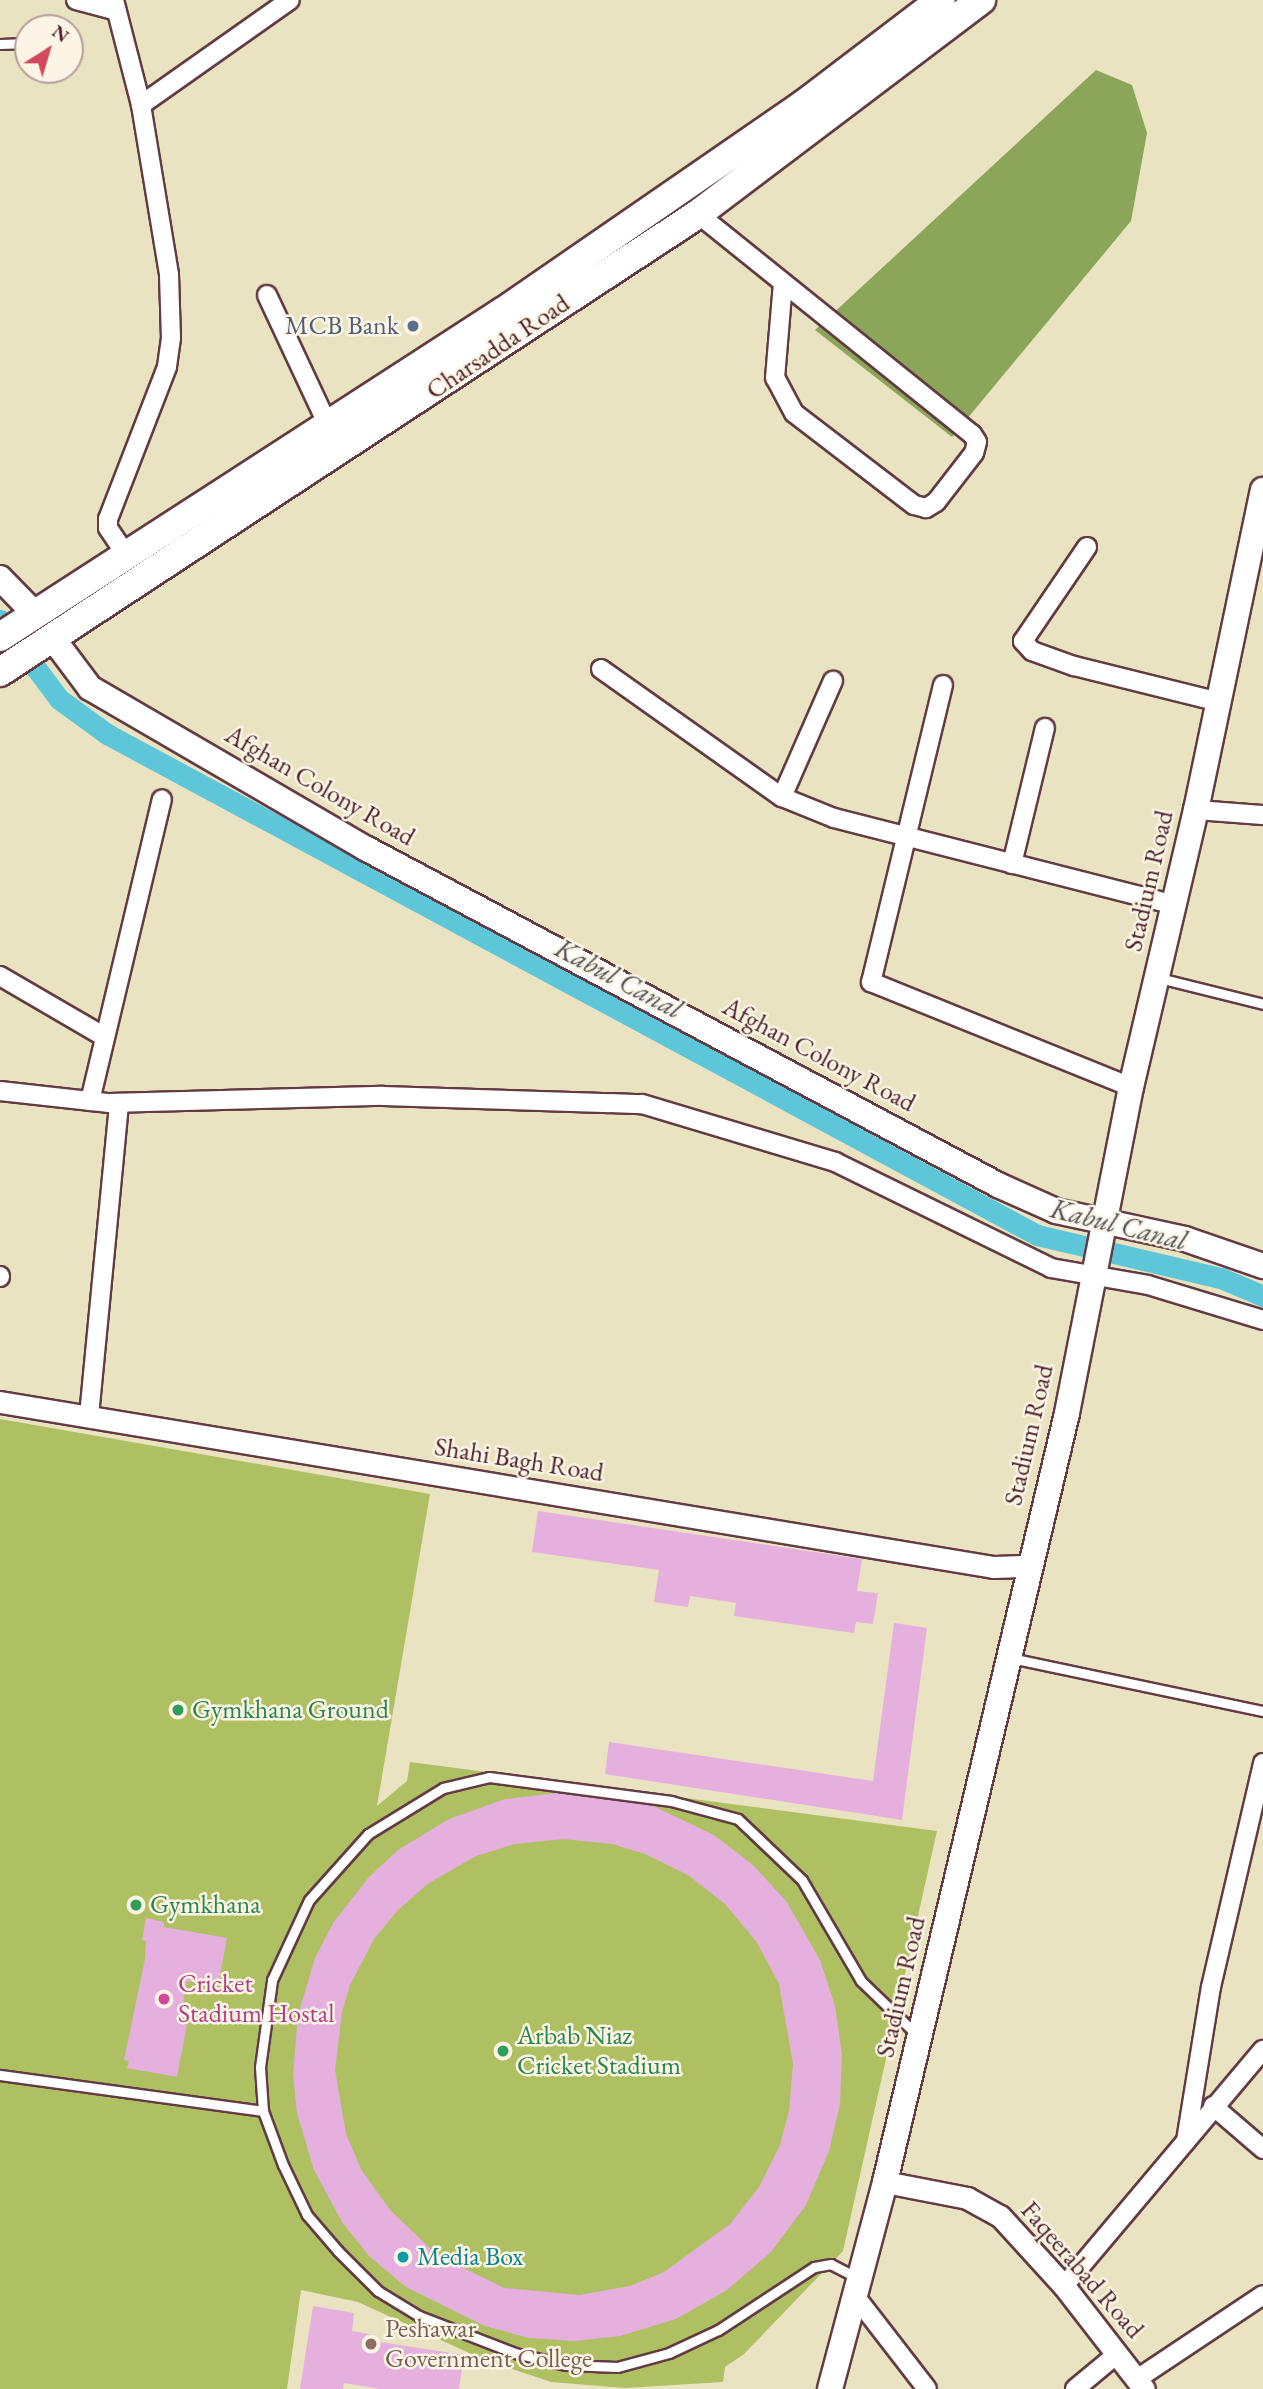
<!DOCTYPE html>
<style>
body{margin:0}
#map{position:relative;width:1263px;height:2389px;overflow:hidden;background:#eae3c2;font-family:"EB Garamond",serif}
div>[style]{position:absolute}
.green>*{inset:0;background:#afc063}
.forest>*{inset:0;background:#8ba659}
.canal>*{height:21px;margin:-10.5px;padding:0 10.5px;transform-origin:10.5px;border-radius:10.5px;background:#5dc6d8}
.building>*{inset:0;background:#e5afde}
.roads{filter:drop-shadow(2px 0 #623c42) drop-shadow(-2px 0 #623c42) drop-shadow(0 2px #623c42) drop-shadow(0 -2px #623c42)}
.service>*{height:9px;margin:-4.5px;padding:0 4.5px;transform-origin:4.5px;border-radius:4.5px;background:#fff}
.minor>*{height:18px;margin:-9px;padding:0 9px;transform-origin:9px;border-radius:9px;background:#fff}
.tertiary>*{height:21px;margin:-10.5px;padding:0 10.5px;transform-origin:10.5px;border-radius:10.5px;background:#fff}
.secondary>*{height:24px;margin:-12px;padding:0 12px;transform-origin:12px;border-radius:12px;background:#fff}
.primary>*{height:28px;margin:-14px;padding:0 14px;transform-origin:14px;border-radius:14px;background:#fff}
.dots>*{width:19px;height:19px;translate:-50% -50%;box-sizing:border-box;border:4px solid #fcf5e5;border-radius:50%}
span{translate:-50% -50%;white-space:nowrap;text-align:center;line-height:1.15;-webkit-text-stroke:5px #fcf5e5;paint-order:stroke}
.service-label{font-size:26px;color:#4e5e75}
.right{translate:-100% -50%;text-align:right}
.street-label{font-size:26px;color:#4a1f2b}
.leisure-label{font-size:26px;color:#27864d}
.left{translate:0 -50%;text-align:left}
.hotel-label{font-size:26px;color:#b23c85}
.culture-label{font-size:26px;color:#0d838f}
.education-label{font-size:26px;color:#785e54}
.water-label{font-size:28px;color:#50515f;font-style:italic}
.north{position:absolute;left:14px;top:14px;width:70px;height:70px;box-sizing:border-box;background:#fcf5e5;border:2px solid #b59f9b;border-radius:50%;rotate:37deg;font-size:19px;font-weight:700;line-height:28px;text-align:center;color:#4a1f2b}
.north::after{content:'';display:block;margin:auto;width:24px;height:32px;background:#d1495b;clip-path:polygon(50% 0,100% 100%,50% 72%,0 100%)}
</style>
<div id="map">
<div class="green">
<i style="clip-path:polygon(0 1419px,430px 1494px,377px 1806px,407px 1781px,410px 1762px,937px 1831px,843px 2251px,744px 2354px,725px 2367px,723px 2382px,625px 2388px,551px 2382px,480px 2358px,358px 2302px,301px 2290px,287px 2389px,0 2389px)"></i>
</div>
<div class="forest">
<i style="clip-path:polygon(1096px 70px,1132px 85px,1147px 133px,1131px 221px,952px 437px,815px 330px)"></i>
</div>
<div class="canal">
<i style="left:0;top:620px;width:99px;rotate:53.2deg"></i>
<i style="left:59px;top:699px;width:59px;rotate:36.1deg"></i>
<i style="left:107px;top:734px;width:1056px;rotate:28.31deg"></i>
<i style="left:1037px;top:1235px;width:189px;rotate:13.2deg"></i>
<i style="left:1221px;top:1278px;width:46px;rotate:23.2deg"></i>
</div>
<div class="building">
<i style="clip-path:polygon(538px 1511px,862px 1559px,857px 1591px,878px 1593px,873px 1624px,856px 1622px,854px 1633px,734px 1616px,736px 1603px,690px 1596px,688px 1607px,654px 1602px,659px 1570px,532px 1552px)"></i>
<i style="clip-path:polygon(894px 1623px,927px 1628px,902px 1820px,605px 1774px,609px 1742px,873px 1781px)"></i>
<i style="clip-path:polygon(evenodd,556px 1793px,651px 1805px,714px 1835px,753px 1865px,786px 1901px,820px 1960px,835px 2006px,842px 2055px,840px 2104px,829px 2151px,806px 2205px,771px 2252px,727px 2290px,676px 2319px,620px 2336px,575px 2341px,529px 2338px,485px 2326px,406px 2287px,369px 2256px,342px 2222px,314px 2170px,297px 2113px,293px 2074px,298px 2015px,315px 1958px,333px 1923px,369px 1877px,398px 1850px,449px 1819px,505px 1799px,556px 1793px,563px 1839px,612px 1844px,645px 1854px,688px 1875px,725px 1904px,756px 1941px,779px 1984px,793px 2064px,789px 2111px,780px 2145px,759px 2187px,730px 2224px,664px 2272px,630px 2286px,579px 2295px,504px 2288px,437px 2255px,391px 2211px,362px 2171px,346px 2134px,335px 2070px,342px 2012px,350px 1985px,374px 1939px,398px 1910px,429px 1883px,476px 1856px,515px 1844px,563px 1839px)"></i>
<i style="clip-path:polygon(146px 1918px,164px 1922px,164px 1927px,227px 1938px,218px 1986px,187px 1981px,182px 2010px,182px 2024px,187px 2025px,177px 2077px,127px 2068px,129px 2061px,124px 2060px,145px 1959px,146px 1941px,142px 1940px)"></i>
<i style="clip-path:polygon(313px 2306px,354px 2313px,352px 2331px,375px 2335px,374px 2341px,464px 2355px,459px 2389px,380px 2389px,344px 2383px,343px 2389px,300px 2389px)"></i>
</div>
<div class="roads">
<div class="service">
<i style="left:0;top:44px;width:28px;rotate:-2deg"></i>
<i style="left:1159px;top:978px;width:107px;rotate:14deg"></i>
<i style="left:1011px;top:1658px;width:258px;rotate:11.9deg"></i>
<i style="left:0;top:2075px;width:265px;rotate:7.8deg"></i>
<i style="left:858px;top:2278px;width:30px;rotate:-153deg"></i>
<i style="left:831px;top:2264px;width:17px;rotate:170deg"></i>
<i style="left:814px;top:2267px;width:115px;rotate:146.7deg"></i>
<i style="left:718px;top:2330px;width:54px;rotate:154.9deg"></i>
<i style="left:669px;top:2353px;width:54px;rotate:164.9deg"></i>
<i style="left:617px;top:2367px;width:51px;rotate:-177.8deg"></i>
<i style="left:566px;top:2365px;width:52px;rotate:-166.8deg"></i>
<i style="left:515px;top:2353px;width:103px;rotate:-158.9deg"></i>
<i style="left:419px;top:2316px;width:48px;rotate:-148.6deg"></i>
<i style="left:378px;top:2291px;width:57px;rotate:-135deg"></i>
<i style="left:338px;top:2251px;width:48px;rotate:-130.7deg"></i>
<i style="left:307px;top:2215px;width:55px;rotate:-115.6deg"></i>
<i style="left:283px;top:2165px;width:58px;rotate:-110.3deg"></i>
<i style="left:263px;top:2111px;width:44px;rotate:-93.9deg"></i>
<i style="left:260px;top:2067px;width:88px;rotate:-82.1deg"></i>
<i style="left:272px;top:1980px;width:88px;rotate:-65.2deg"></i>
<i style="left:309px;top:1900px;width:89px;rotate:-48.2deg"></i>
<i style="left:368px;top:1834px;width:88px;rotate:-31.5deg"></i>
<i style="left:443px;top:1788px;width:47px;rotate:-13.4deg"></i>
<i style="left:489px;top:1777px;width:184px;rotate:7.5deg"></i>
<i style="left:671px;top:1801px;width:69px;rotate:15deg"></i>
<i style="left:738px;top:1819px;width:88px;rotate:43.6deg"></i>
<i style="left:802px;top:1880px;width:117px;rotate:59.7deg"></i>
<i style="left:861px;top:1981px;width:76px;rotate:43.9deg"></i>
</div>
<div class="minor">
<i style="left:76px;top:0;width:42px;rotate:15deg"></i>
<i style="left:114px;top:0;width:108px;rotate:75.6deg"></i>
<i style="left:141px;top:105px;width:172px;rotate:80.6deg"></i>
<i style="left:169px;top:275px;width:63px;rotate:88.2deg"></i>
<i style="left:171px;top:338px;width:29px;rotate:98deg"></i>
<i style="left:167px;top:367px;width:163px;rotate:111.2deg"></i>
<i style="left:108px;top:519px;width:9px;rotate:90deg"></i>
<i style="left:108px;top:528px;width:32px;rotate:56deg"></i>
<i style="left:141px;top:105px;width:182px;rotate:-35.2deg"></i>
<i style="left:698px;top:214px;width:351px;rotate:38.8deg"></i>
<i style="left:972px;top:434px;width:9px;rotate:58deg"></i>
<i style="left:977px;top:442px;width:11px;rotate:105deg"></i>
<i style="left:974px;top:453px;width:62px;rotate:127.8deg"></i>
<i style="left:936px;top:502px;width:12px;rotate:149deg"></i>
<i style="left:926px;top:508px;width:12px;rotate:-166deg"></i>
<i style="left:914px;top:505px;width:151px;rotate:-142.5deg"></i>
<i style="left:794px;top:413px;width:40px;rotate:-118deg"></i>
<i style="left:775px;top:378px;width:95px;rotate:-85.2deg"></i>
<i style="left:267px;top:295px;width:141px;rotate:64.9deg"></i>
<i style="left:1087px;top:547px;width:114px;rotate:124.2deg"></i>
<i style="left:1023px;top:641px;width:13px;rotate:48deg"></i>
<i style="left:1032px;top:651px;width:45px;rotate:19.7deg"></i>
<i style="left:1074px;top:666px;width:150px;rotate:13.9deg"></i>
<i style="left:601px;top:669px;width:222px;rotate:35.3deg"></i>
<i style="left:782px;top:797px;width:56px;rotate:22deg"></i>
<i style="left:834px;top:818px;width:352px;rotate:14.3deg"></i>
<i style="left:943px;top:685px;width:306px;rotate:103.6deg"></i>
<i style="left:871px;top:982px;width:280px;rotate:22deg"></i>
<i style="left:782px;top:797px;width:127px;rotate:-66.3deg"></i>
<i style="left:1196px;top:810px;width:67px;rotate:4.3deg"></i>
<i style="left:1012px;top:864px;width:140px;rotate:-76.4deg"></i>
<i style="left:0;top:976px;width:121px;rotate:30.2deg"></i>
<i style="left:0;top:1091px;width:110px;rotate:6.3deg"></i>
<i style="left:109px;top:1103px;width:274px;rotate:-1.5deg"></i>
<i style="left:383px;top:1096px;width:259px;rotate:1.8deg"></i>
<i style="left:642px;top:1104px;width:202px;rotate:16.7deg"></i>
<i style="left:835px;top:1162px;width:241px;rotate:26.1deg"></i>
<i style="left:1051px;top:1268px;width:98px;rotate:9.9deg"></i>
<i style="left:1148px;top:1285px;width:120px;rotate:16.9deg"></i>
<i style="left:90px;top:1101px;width:310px;rotate:-76.6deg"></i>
<i style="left:0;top:1276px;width:1px;rotate:90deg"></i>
<i style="left:89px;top:1416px;width:314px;rotate:-84.5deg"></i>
<i style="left:1213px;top:2106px;width:66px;rotate:40.7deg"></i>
<i style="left:1186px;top:2141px;width:156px;rotate:-80.8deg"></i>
<i style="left:1211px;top:1987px;width:230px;rotate:-76.9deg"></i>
<i style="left:1064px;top:2286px;width:309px;rotate:-49.9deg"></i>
<i style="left:856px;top:2297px;width:116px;rotate:52.3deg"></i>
<i style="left:1137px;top:2379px;width:151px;rotate:-33.7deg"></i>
<i style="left:1075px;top:2389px;width:55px;rotate:-39.8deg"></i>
</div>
<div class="tertiary">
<i style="left:0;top:1402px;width:1007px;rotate:9.43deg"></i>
<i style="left:993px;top:1567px;width:35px;rotate:-2deg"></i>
<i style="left:885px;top:2182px;width:84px;rotate:11deg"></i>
<i style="left:967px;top:2198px;width:38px;rotate:29deg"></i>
<i style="left:1000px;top:2216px;width:95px;rotate:47.6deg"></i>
<i style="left:1064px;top:2286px;width:130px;rotate:52.2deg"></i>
</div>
<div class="secondary">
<i style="left:0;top:578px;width:50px;rotate:45.8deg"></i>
<i style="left:54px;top:640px;width:60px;rotate:53.1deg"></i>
<i style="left:90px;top:688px;width:320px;rotate:30.2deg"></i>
<i style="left:367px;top:849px;width:715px;rotate:28.03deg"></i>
<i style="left:998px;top:1185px;width:64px;rotate:24.1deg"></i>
<i style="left:1056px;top:1211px;width:132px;rotate:12.2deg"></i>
<i style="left:1185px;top:1239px;width:83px;rotate:19.1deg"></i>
<i style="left:830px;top:2389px;width:214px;rotate:-75.1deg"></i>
<i style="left:885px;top:2182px;width:790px;rotate:-76.68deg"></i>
<i style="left:1067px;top:1413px;width:332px;rotate:-78.9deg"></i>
<i style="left:1131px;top:1087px;width:285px;rotate:-76.8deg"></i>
<i style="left:1196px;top:810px;width:327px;rotate:-78.2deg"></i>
</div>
<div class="primary">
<i style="left:0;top:637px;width:600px;rotate:-32.9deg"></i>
<i style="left:504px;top:311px;width:363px;rotate:-34.6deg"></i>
<i style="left:803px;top:105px;width:173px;rotate:-37.3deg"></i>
<i style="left:0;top:672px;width:835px;rotate:-33.27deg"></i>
<i style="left:698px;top:214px;width:355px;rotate:-37.1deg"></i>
</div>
</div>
<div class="dots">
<i style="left:413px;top:326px;background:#5c6f8a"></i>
<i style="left:178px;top:1710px;background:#2e9e5b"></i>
<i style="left:136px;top:1905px;background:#2e9e5b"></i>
<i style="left:164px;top:1999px;background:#d1479c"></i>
<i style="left:503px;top:2051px;background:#2e9e5b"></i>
<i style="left:403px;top:2257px;background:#0f9aa8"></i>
<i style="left:371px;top:2344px;background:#8d6e63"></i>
</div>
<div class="service-label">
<span class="right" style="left:399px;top:326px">MCB Bank</span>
</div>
<div class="street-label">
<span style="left:498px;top:347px;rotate:-34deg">Charsadda Road</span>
<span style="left:320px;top:786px;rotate:30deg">Afghan Colony Road</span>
<span style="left:1149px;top:881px;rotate:-77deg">Stadium Road</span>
<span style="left:819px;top:1055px;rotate:28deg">Afghan Colony Road</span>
<span style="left:1029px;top:1435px;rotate:-77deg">Stadium Road</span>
<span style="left:519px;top:1460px;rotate:9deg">Shahi Bagh Road</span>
<span style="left:901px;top:1987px;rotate:-77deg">Stadium Road</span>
<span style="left:1082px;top:2270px;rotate:49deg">Faqeerabad Road</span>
</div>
<div class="leisure-label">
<span class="left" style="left:192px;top:1710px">Gymkhana Ground</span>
<span class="left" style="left:150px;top:1905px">Gymkhana</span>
<span class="left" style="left:517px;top:2051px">Arbab Niaz<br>Cricket Stadium</span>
</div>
<div class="hotel-label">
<span class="left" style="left:178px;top:1999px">Cricket<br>Stadium Hostal</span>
</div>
<div class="culture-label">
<span class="left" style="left:417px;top:2257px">Media Box</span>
</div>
<div class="education-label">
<span class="left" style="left:385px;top:2344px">Peshawar<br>Government College</span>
</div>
<div class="water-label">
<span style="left:619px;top:978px;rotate:28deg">Kabul Canal</span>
<span style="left:1119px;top:1224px;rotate:14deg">Kabul Canal</span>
</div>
<div class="north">N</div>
</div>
